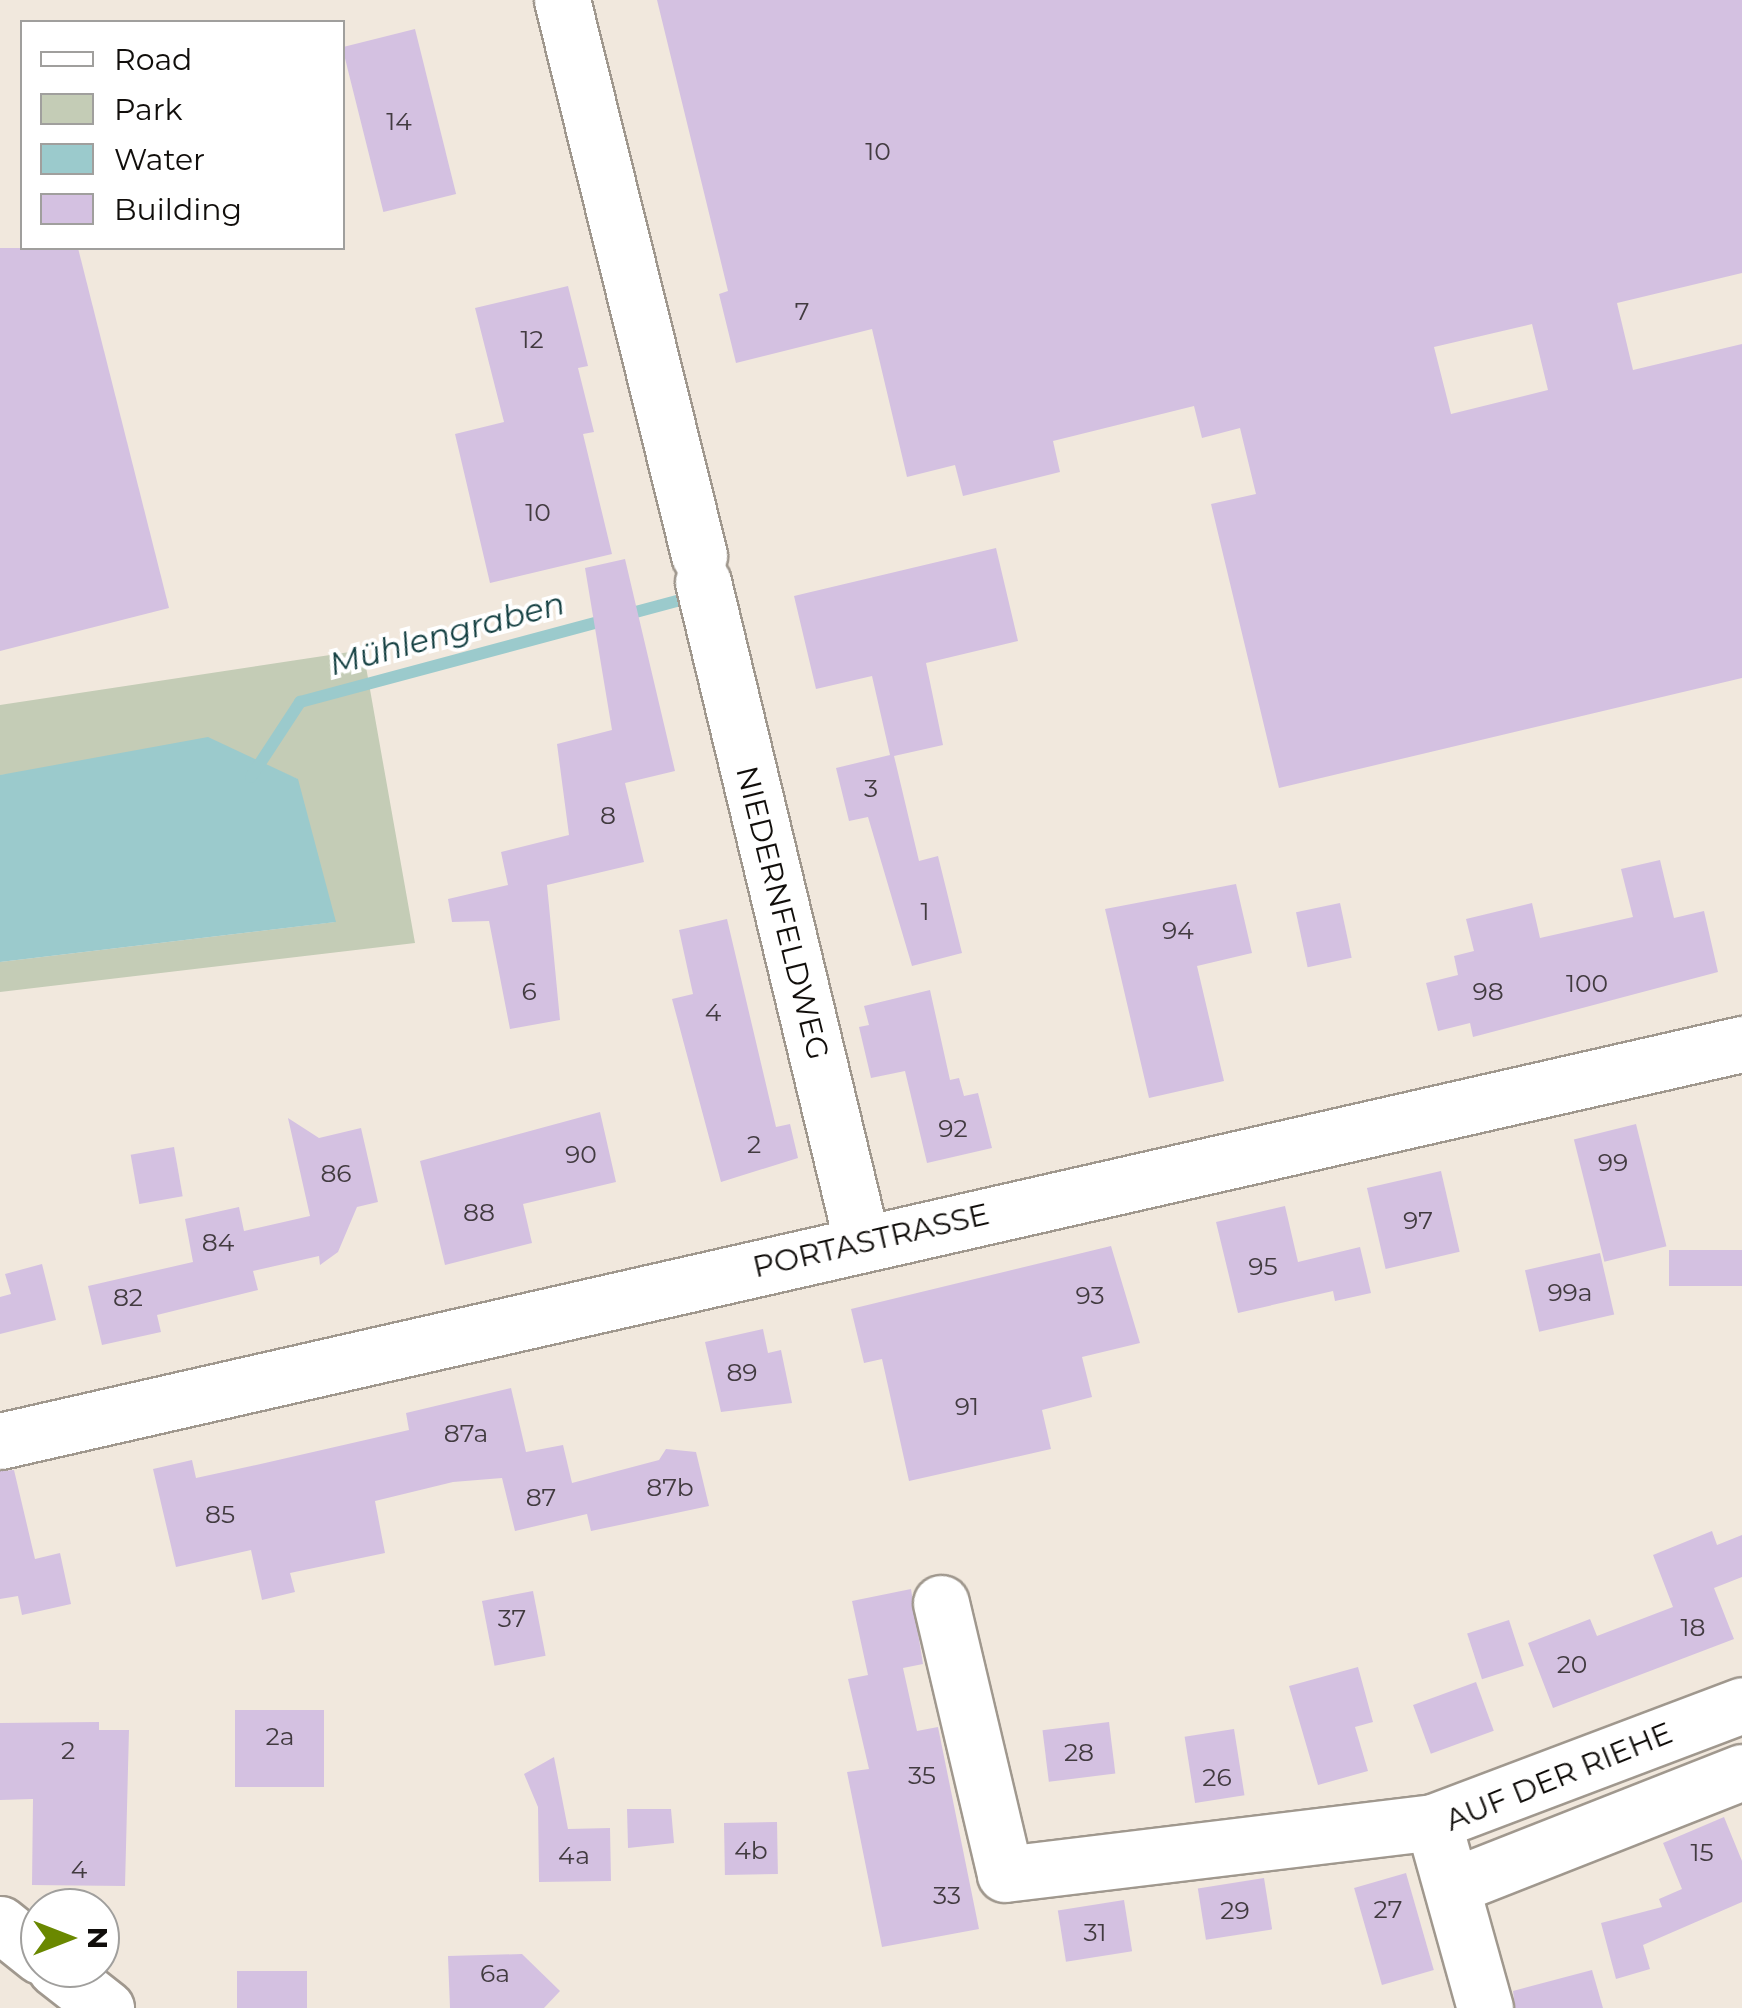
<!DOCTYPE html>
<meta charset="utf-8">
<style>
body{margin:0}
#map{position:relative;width:1742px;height:2008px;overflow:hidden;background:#f1e8dd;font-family:Montserrat,sans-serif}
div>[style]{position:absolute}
.green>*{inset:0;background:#c4ccb6}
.water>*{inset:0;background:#9bcacc}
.stream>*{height:12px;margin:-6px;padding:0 6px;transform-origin:6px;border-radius:6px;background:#9bcacc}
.building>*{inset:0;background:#d4c1e1;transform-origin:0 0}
.roads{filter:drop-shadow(2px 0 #a0988e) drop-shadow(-2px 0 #a0988e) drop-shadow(0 2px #a0988e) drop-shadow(0 -2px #a0988e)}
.minor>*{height:55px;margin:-27.5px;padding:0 27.5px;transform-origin:27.5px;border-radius:27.5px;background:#fff}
.major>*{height:55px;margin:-27.5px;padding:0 27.5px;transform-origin:27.5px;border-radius:27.5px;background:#fff}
span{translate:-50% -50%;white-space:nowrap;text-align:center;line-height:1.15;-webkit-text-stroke:8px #fff;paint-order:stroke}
.number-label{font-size:25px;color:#423b40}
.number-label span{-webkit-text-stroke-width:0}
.street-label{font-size:30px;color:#110e0b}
.water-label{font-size:32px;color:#133f41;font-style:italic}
.legend{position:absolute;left:20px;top:20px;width:325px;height:230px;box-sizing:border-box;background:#fff;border:2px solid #a09f9d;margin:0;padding:12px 18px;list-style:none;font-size:30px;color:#110e0b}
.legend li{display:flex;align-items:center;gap:20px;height:50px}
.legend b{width:50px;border:2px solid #a09f9d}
.north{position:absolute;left:20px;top:1888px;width:100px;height:100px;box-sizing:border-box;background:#fff;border:2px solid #a09f9d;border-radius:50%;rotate:90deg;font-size:28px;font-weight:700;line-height:40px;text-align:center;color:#110e0b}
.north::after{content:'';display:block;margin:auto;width:35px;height:45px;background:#6a8800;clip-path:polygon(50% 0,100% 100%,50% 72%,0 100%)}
</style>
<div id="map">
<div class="green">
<i style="clip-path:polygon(363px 650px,415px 943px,0 992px,0 962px,335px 922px,297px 779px,261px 763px,0 775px,0 705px)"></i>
</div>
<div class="water">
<i style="clip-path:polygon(208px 737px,298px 779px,336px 922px,0 962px,0 775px)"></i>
</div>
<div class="stream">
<i style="left:251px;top:777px;width:90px;rotate:-56.8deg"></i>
<i style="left:300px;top:702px;width:391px;rotate:-15deg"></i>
</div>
<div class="building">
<i style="clip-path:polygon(evenodd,657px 0,1742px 0,1742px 273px,1617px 303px,1633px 370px,1742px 344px,1742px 678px,1279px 788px,1211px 504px,1256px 494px,1240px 428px,1202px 438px,1194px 406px,1053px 441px,1060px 472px,963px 496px,955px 465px,907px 477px,872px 329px,736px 363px,719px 294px,728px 291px,657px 0,1532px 324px,1548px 390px,1451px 414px,1434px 347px,1532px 324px)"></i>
<i style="left:415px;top:29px;width:170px;height:75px;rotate:76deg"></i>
<i style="clip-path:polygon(0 248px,78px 248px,169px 608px,0 651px)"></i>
<i style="clip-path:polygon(568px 286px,588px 366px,578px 368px,594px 432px,583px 434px,612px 554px,490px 583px,455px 434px,504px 422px,475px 308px)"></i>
<i style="clip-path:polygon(996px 548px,1018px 641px,926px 663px,943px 745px,894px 756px,919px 861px,938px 856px,962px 953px,912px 966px,868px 817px,849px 821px,836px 768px,890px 755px,872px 676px,816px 689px,794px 596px)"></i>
<i style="clip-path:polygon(625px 559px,675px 771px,625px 783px,644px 862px,547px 885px,560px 1020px,510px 1029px,489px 921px,452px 922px,448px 899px,508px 885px,501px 852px,569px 835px,557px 744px,612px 730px,585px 568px)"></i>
<i style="clip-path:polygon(1660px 860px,1674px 918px,1704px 911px,1718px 972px,1473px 1037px,1470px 1023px,1438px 1031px,1426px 983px,1458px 975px,1454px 956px,1474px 951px,1466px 919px,1532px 903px,1540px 938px,1633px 917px,1621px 869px)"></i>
<i style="clip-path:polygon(1236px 884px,1252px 953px,1197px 966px,1224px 1081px,1149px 1098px,1105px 909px)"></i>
<i style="left:1340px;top:903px;width:56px;height:45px;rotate:78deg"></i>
<i style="clip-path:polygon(727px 919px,776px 1127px,790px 1124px,798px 1158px,721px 1182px,672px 999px,693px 994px,679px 930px)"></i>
<i style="clip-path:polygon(930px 990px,950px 1080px,959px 1078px,964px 1096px,978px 1093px,992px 1148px,927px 1163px,905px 1071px,871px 1078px,859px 1027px,869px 1025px,864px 1006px)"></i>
<i style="clip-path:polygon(600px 1112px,616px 1182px,523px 1204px,532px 1243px,445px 1265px,420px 1161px)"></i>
<i style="clip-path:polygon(288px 1118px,319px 1138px,361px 1128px,378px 1202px,357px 1207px,338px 1252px,320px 1265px,319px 1256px,253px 1271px,258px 1290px,157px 1315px,161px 1332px,102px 1345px,88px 1286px,193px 1262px,185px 1219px,239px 1207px,244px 1231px,310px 1216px)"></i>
<i style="left:1636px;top:1124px;width:126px;height:64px;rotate:76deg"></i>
<i style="left:174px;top:1147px;width:50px;height:44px;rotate:80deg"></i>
<i style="left:1441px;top:1171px;width:83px;height:76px;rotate:77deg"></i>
<i style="clip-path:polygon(1285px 1206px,1298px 1262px,1360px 1247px,1371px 1293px,1335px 1301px,1333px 1291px,1238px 1313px,1216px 1222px)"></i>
<i style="clip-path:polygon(1111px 1246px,1140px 1343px,1082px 1357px,1092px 1397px,1042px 1410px,1051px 1449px,909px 1481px,882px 1359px,864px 1363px,851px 1309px)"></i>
<i style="left:1742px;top:1250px;width:36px;height:73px;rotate:90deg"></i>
<i style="left:1600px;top:1253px;width:63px;height:77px;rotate:77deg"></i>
<i style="clip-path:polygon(42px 1264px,56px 1320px,0 1334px,0 1297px,11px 1294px,5px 1274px)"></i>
<i style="clip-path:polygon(763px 1329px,768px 1353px,781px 1350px,792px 1403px,721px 1412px,705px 1342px)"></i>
<i style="clip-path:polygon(511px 1388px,526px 1452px,563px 1445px,572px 1483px,659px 1460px,666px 1449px,696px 1452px,709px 1506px,591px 1531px,587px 1514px,515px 1531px,502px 1478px,453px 1482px,375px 1501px,385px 1553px,290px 1573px,295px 1592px,262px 1600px,251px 1550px,176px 1567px,153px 1469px,192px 1460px,196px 1478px,265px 1463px,409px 1430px,406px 1413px)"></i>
<i style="clip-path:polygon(14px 1470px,35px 1559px,60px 1553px,71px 1604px,22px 1615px,18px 1596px,0 1599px,0 1471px)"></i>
<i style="clip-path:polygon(1712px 1531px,1717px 1545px,1742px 1535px,1742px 1577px,1714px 1588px,1734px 1639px,1553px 1708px,1528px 1643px,1590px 1619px,1597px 1636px,1673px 1607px,1653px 1555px)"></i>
<i style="clip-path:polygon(911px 1589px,923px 1664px,903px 1668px,917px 1731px,938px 1727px,979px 1929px,882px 1947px,847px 1772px,869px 1769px,848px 1679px,868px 1675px,852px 1601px)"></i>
<i style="left:533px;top:1591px;width:66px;height:52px;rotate:79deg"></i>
<i style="left:1509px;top:1620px;width:48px;height:44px;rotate:72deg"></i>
<i style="clip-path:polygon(1358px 1667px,1373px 1722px,1355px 1727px,1368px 1771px,1318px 1785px,1289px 1686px)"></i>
<i style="left:1476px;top:1682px;width:52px;height:67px;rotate:70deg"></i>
<i style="left:235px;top:1710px;width:89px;height:77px"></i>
<i style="clip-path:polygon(99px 1722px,99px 1730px,129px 1730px,125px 1886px,32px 1885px,33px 1799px,0 1800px,0 1723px)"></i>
<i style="left:1109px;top:1722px;width:52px;height:67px;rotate:83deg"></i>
<i style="left:1234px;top:1729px;width:67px;height:50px;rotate:81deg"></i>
<i style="clip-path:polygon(554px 1757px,568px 1829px,610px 1828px,611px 1881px,539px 1882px,538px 1807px,524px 1774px)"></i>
<i style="clip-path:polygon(627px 1809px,671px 1809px,674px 1843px,628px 1848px)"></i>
<i style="clip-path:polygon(1724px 1817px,1742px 1861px,1742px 1902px,1643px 1945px,1650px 1969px,1616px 1979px,1601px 1923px,1662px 1907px,1659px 1899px,1682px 1889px,1663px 1843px)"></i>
<i style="left:777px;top:1822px;width:52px;height:53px;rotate:89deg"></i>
<i style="left:1406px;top:1873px;width:101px;height:54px;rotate:74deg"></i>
<i style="left:1264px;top:1878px;width:52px;height:67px;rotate:81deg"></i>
<i style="left:1124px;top:1900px;width:52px;height:67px;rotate:81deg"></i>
<i style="clip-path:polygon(522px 1954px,560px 1991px,544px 2008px,450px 2008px,448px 1956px)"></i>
<i style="clip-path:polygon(1592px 1970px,1603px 2008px,1515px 2008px,1513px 1991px)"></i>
<i style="left:237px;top:1971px;width:70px;height:37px"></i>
</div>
<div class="roads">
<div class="minor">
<i style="left:562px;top:0;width:572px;rotate:76.13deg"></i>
<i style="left:703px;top:582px;width:680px;rotate:76.47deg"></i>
<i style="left:941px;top:1603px;width:278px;rotate:76.7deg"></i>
<i style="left:1005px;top:1874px;width:431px;rotate:-6.9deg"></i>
<i style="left:1455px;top:1885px;width:308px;rotate:-21.5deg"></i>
<i style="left:0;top:1924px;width:51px;rotate:38.7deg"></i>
<i style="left:55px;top:1968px;width:65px;rotate:38.1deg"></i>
<i style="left:1485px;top:2008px;width:193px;rotate:-105.6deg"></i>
<i style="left:1433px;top:1822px;width:330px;rotate:-20.7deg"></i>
</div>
<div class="major">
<i style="left:0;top:1441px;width:1787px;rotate:-12.84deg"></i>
</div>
</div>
<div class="number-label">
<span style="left:399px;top:121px">14</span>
<span style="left:878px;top:151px">10</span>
<span style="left:802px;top:311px">7</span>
<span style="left:532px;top:339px">12</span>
<span style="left:538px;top:512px">10</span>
<span style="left:871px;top:788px">3</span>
<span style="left:608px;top:815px">8</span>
<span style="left:925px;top:911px">1</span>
<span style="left:1178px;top:930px">94</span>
<span style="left:1587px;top:983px">100</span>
<span style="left:529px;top:991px">6</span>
<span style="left:1488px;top:991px">98</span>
<span style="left:713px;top:1012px">4</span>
<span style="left:953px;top:1128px">92</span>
<span style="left:754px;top:1144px">2</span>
<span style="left:581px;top:1154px">90</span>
<span style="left:1613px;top:1162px">99</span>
<span style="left:336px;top:1173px">86</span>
<span style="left:479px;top:1212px">88</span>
<span style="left:1418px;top:1220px">97</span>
<span style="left:218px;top:1242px">84</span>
<span style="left:1263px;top:1266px">95</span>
<span style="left:1570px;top:1292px">99a</span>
<span style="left:1090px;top:1295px">93</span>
<span style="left:128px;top:1297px">82</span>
<span style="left:742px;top:1372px">89</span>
<span style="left:967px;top:1406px">91</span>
<span style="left:466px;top:1433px">87a</span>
<span style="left:670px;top:1487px">87b</span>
<span style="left:541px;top:1497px">87</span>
<span style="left:220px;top:1514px">85</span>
<span style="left:512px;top:1618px">37</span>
<span style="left:1693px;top:1627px">18</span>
<span style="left:1572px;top:1664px">20</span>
<span style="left:280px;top:1736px">2a</span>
<span style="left:68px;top:1750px">2</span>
<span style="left:1079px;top:1752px">28</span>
<span style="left:922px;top:1775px">35</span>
<span style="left:1217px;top:1777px">26</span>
<span style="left:751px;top:1850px">4b</span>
<span style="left:1702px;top:1852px">15</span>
<span style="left:574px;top:1855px">4a</span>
<span style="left:79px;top:1869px">4</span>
<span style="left:947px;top:1895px">33</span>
<span style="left:1388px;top:1909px">27</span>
<span style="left:1235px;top:1910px">29</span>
<span style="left:1095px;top:1932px">31</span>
<span style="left:495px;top:1973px">6a</span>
</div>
<div class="street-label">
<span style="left:782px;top:913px;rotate:76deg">NIEDERNFELDWEG</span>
<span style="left:871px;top:1241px;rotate:-13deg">PORTASTRASSE</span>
<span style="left:1559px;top:1777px;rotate:-22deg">AUF DER RIEHE</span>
</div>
<div class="water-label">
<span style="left:447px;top:634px;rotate:-15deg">Mühlengraben</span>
</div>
<ul class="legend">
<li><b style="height:12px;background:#fff"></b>Road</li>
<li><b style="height:28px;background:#c4ccb6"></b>Park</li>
<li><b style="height:28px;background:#9bcacc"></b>Water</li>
<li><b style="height:28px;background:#d4c1e1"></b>Building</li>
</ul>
<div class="north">N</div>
</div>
